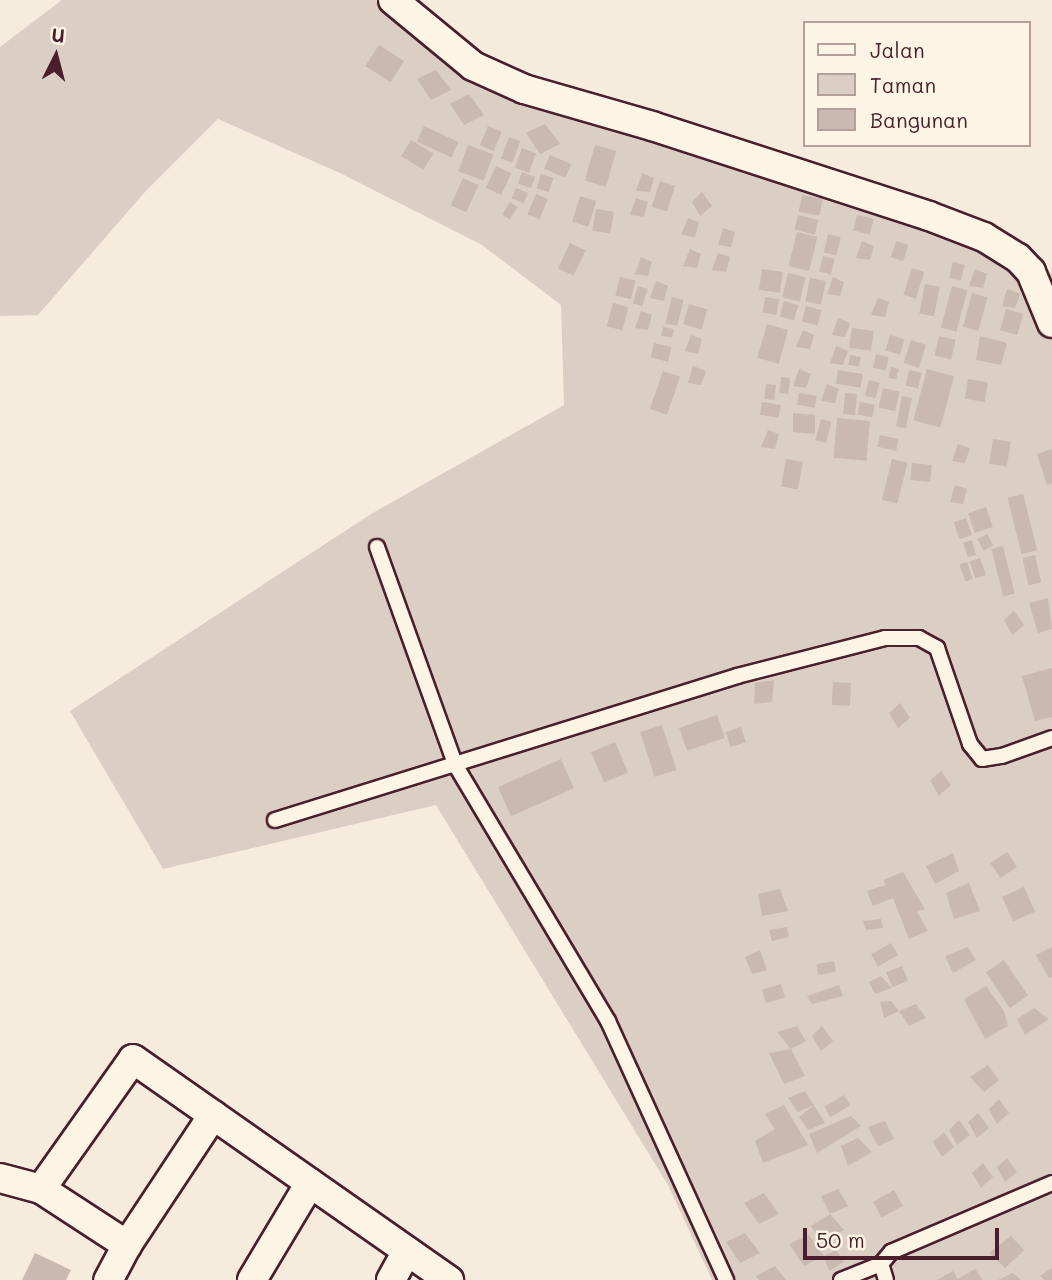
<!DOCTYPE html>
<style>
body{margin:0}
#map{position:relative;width:1052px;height:1280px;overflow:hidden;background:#f5ecde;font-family:Mali,sans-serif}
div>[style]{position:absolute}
.green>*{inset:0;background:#dbcec4}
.building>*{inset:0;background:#cab9b1;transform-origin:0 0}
.roads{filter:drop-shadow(2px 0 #4a1f2b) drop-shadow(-2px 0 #4a1f2b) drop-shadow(0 2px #4a1f2b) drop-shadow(0 -2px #4a1f2b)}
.lane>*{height:14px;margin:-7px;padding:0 7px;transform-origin:7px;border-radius:7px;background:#fcf5e5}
.street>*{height:28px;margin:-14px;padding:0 14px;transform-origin:14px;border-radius:14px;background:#fcf5e5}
span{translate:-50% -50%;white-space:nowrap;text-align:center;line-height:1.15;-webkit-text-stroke:7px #fcf5e5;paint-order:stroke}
.legend{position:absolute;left:803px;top:21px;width:228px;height:126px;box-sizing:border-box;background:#fcf5e5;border:2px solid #b59f9b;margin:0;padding:9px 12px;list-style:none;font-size:21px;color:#4a1f2b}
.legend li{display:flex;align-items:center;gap:14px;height:35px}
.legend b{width:35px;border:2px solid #b59f9b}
.north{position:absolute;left:21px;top:21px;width:70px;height:70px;-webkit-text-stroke:5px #fcf5e5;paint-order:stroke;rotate:6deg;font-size:19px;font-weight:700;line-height:28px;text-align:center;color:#4a1f2b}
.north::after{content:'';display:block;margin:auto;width:24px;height:32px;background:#4a1f2b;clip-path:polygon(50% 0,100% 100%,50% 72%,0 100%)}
.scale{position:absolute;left:803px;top:1228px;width:196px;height:32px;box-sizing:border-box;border:4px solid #4a1f2b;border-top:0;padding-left:9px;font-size:21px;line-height:24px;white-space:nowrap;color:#4a1f2b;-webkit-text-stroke:5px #fcf5e5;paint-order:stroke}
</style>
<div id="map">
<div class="green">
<i style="clip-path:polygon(62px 0,376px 0,425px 44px,653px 141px,925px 229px,976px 249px,1023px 283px,1052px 272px,1052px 1280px,712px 1280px,668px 1185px,436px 805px,163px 869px,70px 711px,371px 514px,564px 405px,561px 305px,482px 245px,340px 173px,218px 119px,144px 193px,38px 315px,0 316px,0 47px)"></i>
</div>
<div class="building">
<i style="left:379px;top:45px;width:30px;height:25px;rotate:33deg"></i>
<i style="clip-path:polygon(436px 70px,451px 90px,431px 100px,417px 79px)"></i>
<i style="clip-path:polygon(469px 94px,484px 115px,464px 125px,450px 104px)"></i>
<i style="clip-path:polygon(545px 124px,560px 144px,540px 154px,526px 133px)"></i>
<i style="left:424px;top:126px;width:38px;height:17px;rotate:25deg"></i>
<i style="left:488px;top:126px;width:15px;height:21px;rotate:23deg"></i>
<i style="left:509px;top:137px;width:12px;height:23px;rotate:20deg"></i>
<i style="left:411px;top:140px;width:26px;height:19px;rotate:31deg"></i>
<i style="left:468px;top:145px;width:27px;height:28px;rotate:20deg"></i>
<i style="left:595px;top:145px;width:22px;height:37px;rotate:16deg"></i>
<i style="left:522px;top:148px;width:15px;height:21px;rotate:20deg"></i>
<i style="left:550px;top:155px;width:23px;height:15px;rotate:23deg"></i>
<i style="left:496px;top:166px;width:17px;height:24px;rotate:25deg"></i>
<i style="left:522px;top:172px;width:14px;height:12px;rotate:21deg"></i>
<i style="clip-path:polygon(642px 173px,654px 178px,650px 192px,636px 191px)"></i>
<i style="left:541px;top:174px;width:13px;height:15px;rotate:18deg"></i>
<i style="left:463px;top:178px;width:17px;height:30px;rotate:24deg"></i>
<i style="left:660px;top:181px;width:16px;height:27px;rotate:18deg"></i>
<i style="left:516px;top:188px;width:13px;height:11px;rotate:23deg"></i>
<i style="clip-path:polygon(702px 192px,712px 206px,700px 216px,692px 202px)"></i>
<i style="left:536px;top:194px;width:13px;height:22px;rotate:23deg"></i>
<i style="left:802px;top:195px;width:21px;height:17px;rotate:11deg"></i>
<i style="left:580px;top:196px;width:17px;height:27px;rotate:17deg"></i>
<i style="clip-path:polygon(636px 198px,648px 202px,644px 217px,630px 215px)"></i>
<i style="left:510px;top:202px;width:9px;height:15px;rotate:32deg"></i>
<i style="left:596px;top:209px;width:18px;height:22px;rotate:9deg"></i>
<i style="left:798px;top:215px;width:21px;height:15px;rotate:14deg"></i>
<i style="left:857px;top:215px;width:17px;height:16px;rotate:13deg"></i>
<i style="clip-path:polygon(688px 218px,699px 222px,695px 237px,681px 235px)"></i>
<i style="clip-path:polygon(723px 228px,735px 232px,731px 247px,718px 245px)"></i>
<i style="left:797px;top:232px;width:21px;height:35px;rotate:14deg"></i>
<i style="left:828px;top:234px;width:13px;height:19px;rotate:13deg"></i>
<i style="clip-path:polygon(862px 241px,874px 246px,870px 260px,856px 258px)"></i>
<i style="left:896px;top:241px;width:13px;height:17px;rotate:18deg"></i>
<i style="left:570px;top:243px;width:17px;height:28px;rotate:25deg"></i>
<i style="clip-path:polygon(690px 249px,701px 254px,697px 268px,683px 266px)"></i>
<i style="clip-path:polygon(718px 253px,730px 257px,726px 272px,712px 270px)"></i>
<i style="left:823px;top:256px;width:12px;height:16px;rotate:14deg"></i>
<i style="clip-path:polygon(641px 257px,652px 262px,648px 276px,635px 274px)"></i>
<i style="left:953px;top:262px;width:12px;height:16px;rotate:14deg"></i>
<i style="left:912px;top:268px;width:13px;height:28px;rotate:18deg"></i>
<i style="left:762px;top:269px;width:21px;height:21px;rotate:8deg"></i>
<i style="clip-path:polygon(975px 269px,987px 274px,983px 288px,969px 286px)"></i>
<i style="left:788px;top:273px;width:18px;height:25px;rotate:13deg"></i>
<i style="left:620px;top:277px;width:16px;height:19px;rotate:14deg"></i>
<i style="clip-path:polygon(833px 277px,844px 282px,840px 296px,827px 294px)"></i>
<i style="left:810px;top:278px;width:16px;height:24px;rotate:11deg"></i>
<i style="clip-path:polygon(656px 281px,668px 286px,664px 301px,650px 298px)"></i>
<i style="left:925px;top:284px;width:15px;height:30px;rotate:11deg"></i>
<i style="left:638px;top:286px;width:10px;height:18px;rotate:17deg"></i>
<i style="left:952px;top:286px;width:16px;height:43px;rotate:15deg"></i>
<i style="clip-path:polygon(1007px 289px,1020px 294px,1015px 308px,1002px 306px)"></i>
<i style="left:972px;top:293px;width:16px;height:35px;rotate:15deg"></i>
<i style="left:672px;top:297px;width:12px;height:27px;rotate:14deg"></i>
<i style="left:765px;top:297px;width:14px;height:16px;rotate:8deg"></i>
<i style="clip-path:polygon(878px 298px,889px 302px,885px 317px,871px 315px)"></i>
<i style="left:784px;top:301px;width:15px;height:16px;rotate:16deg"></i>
<i style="left:613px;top:303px;width:16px;height:24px;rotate:15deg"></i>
<i style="left:689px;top:304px;width:19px;height:21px;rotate:16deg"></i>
<i style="left:806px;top:306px;width:16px;height:16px;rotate:15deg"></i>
<i style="left:1006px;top:309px;width:18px;height:22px;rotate:16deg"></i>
<i style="clip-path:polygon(641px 311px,652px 315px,648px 330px,635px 328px)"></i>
<i style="clip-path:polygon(838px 318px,850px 323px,845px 337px,832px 335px)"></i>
<i style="left:767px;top:324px;width:22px;height:35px;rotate:16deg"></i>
<i style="left:663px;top:327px;width:11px;height:9px;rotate:10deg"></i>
<i style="left:852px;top:328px;width:22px;height:20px;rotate:8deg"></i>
<i style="clip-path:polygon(803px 330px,814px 335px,810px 349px,796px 347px)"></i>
<i style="clip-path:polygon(691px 335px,702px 339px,698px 354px,685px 351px)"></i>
<i style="left:890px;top:335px;width:15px;height:16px;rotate:16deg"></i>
<i style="left:939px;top:336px;width:17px;height:20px;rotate:13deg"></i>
<i style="clip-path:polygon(980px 336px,1007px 343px,1001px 365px,976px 360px)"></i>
<i style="left:911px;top:340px;width:16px;height:24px;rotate:18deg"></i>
<i style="left:654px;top:343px;width:18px;height:15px;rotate:13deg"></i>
<i style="clip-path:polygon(836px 346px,848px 351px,843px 365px,830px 363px)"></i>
<i style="left:876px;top:354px;width:13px;height:14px;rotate:13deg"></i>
<i style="left:850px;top:355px;width:11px;height:10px;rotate:10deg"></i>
<i style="clip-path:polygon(693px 366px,706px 371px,701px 385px,688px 383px)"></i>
<i style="left:891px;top:367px;width:8px;height:11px;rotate:14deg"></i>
<i style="clip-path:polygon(799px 369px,811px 374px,806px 388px,793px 386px)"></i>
<i style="left:927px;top:369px;width:28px;height:53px;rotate:15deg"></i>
<i style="left:838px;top:370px;width:25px;height:14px;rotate:9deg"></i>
<i style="left:909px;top:370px;width:13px;height:16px;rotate:13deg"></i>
<i style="left:663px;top:371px;width:18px;height:40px;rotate:19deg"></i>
<i style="left:781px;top:377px;width:9px;height:16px;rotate:6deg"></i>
<i style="left:968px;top:379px;width:20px;height:20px;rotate:9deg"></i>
<i style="left:869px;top:380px;width:11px;height:16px;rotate:15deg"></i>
<i style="left:766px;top:384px;width:10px;height:15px;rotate:6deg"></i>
<i style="clip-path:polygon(827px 384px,839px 389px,835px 403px,821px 401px)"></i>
<i style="left:883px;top:388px;width:17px;height:20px;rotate:13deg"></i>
<i style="left:799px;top:393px;width:18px;height:12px;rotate:9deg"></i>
<i style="left:845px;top:393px;width:12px;height:21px;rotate:5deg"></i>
<i style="left:902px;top:396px;width:10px;height:31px;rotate:11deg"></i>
<i style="left:762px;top:402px;width:19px;height:13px;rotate:9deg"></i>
<i style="left:860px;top:402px;width:15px;height:13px;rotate:11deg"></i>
<i style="clip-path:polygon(793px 413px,815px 415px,815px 434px,793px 432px)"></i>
<i style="left:837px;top:418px;width:33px;height:40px;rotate:5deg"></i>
<i style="left:821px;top:419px;width:11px;height:22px;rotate:15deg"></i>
<i style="clip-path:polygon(768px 430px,779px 434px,775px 449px,761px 447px)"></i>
<i style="left:880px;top:435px;width:19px;height:12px;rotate:12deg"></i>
<i style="left:993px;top:439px;width:18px;height:25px;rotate:9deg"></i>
<i style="clip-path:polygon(958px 444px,970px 448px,965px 463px,952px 461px)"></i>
<i style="clip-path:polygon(1052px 449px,1052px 483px,1047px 485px,1037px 454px)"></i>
<i style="left:786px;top:459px;width:17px;height:28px;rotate:10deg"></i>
<i style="left:892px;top:459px;width:16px;height:42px;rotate:14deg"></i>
<i style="left:912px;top:463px;width:20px;height:17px;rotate:6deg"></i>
<i style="clip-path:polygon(955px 485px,967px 489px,963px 504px,950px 502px)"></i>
<i style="left:1023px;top:494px;width:58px;height:16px;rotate:76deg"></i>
<i style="left:986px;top:507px;width:21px;height:19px;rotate:71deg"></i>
<i style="left:966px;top:518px;width:18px;height:13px;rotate:71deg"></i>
<i style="left:987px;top:534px;width:13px;height:11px;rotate:61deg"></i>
<i style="clip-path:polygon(972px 540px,976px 555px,968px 557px,963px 543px)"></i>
<i style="left:1003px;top:546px;width:49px;height:12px;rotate:76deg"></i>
<i style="left:1035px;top:555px;width:28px;height:13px;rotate:77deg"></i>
<i style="left:980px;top:558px;width:18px;height:11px;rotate:71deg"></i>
<i style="left:967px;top:562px;width:18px;height:8px;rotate:71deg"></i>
<i style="clip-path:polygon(1048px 598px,1052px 629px,1038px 633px,1029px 603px)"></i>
<i style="clip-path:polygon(1014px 611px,1024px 625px,1012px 635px,1004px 620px)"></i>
<i style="clip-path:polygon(1052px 668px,1052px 717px,1035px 721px,1022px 676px)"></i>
<i style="clip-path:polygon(774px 680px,772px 702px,754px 704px,755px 683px)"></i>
<i style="left:833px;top:682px;width:18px;height:23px;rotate:3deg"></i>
<i style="clip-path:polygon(900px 703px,910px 718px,898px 728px,889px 713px)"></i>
<i style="left:717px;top:715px;width:24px;height:40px;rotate:71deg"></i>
<i style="left:662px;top:725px;width:47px;height:23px;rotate:72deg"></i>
<i style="left:741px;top:727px;width:16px;height:16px;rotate:72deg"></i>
<i style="left:615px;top:742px;width:33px;height:26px;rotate:67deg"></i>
<i style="left:561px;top:759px;width:32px;height:69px;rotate:66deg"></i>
<i style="clip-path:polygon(941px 771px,951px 785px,939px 796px,930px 780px)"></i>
<i style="left:1007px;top:852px;width:18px;height:20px;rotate:56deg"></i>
<i style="clip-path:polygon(953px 853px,959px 871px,935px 884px,926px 866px)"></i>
<i style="clip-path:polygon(903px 872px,925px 909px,917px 912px,928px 931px,909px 939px,893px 898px,873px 906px,867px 891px,886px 885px,883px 880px)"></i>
<i style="clip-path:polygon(969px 883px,980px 911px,954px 919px,946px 893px)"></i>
<i style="left:1024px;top:887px;width:27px;height:24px;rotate:66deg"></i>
<i style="clip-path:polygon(780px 889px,788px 911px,762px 916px,758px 894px)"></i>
<i style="clip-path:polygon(881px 919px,883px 928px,866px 930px,863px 921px)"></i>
<i style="clip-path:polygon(787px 927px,789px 937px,772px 941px,769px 930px)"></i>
<i style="left:891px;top:943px;width:14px;height:23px;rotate:60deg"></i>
<i style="clip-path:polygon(968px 947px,976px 960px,953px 973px,945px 956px)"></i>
<i style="clip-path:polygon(1052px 947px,1052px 977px,1049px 978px,1036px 955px)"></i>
<i style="clip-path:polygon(760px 950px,767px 970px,752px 974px,745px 957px)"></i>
<i style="left:1004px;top:960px;width:43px;height:22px;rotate:56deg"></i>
<i style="left:834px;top:961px;width:11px;height:18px;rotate:80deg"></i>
<i style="left:902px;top:966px;width:16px;height:17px;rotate:68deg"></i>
<i style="clip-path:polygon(881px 976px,892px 988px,875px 994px,869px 982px)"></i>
<i style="left:781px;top:984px;width:14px;height:20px;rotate:73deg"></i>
<i style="clip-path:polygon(839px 985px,843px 996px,812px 1004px,807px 996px)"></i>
<i style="clip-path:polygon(986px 986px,1004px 1011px,1008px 1026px,985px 1039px,964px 999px)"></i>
<i style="clip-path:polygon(891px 1001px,899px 1011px,884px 1018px,880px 1002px)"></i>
<i style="clip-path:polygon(916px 1004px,926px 1018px,909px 1026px,899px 1011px)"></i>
<i style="clip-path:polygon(1034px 1008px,1049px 1019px,1025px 1035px,1017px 1019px)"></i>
<i style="clip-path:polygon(797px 1026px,806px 1041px,791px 1049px,805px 1076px,784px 1084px,769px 1053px,791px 1049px,777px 1032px)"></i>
<i style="clip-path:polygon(822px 1026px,833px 1041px,821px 1051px,812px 1036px)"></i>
<i style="clip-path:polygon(988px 1065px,999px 1080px,984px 1092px,970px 1077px)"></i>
<i style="clip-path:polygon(805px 1091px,814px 1105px,798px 1112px,788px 1098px)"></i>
<i style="left:844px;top:1095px;width:12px;height:23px;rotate:59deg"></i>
<i style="clip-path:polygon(999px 1099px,1009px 1113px,997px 1124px,989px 1109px)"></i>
<i style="clip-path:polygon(784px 1105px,808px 1145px,763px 1163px,755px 1141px,775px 1129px,765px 1114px)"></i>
<i style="clip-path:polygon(814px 1105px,825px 1123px,808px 1130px,799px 1117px)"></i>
<i style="clip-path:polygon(978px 1113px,989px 1128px,977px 1138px,968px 1122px)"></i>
<i style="clip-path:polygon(851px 1116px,861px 1126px,817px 1153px,809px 1134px)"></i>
<i style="clip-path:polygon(959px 1120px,970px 1135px,957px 1145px,949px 1130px)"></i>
<i style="clip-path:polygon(885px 1121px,894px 1139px,878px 1146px,868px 1127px)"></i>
<i style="clip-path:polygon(944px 1132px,954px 1147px,942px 1157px,933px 1142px)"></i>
<i style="clip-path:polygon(858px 1138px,872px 1152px,848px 1166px,841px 1146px)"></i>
<i style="clip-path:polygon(1007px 1158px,1017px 1172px,1005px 1182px,997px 1167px)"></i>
<i style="clip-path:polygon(983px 1163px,993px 1177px,981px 1188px,972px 1173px)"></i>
<i style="clip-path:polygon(838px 1189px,848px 1206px,830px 1214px,821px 1196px)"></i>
<i style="left:894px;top:1190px;width:18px;height:24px;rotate:61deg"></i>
<i style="clip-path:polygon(764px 1193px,779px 1214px,759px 1224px,744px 1203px)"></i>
<i style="clip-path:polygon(830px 1214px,844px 1230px,821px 1242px,811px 1226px)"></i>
<i style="clip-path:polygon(745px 1233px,760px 1253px,740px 1263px,726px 1242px)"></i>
<i style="clip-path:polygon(809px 1235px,824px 1256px,836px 1250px,844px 1262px,829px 1271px,824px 1256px,804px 1266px,789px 1244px)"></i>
<i style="clip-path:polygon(1011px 1236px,1024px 1250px,1005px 1268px,989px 1253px)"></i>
<i style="clip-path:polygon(35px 1253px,71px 1270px,66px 1280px,22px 1280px)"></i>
<i style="clip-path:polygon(775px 1266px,786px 1280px,759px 1280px,756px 1276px)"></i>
<i style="clip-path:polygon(1052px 1268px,1052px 1280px,1044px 1280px,1040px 1276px)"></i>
<i style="clip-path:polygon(975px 1269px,983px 1280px,937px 1280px,953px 1271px,958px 1279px)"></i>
<i style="clip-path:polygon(1013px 1273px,1021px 1280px,998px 1280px)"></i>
</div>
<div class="roads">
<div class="lane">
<i style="left:377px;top:547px;width:233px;rotate:70.2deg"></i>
<i style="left:456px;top:766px;width:297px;rotate:59.2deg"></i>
<i style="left:608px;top:1021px;width:285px;rotate:65.5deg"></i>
<i style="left:275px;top:820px;width:484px;rotate:-17.3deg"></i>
<i style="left:737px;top:676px;width:153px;rotate:-14.4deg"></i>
<i style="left:885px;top:638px;width:34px"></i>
<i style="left:919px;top:638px;width:21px;rotate:29deg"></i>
<i style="left:937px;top:648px;width:102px;rotate:71deg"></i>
<i style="left:970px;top:744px;width:19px;rotate:51deg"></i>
<i style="left:982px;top:759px;width:20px;rotate:-9deg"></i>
<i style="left:1002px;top:756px;width:53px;rotate:-19.8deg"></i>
<i style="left:841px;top:1280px;width:43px;rotate:-21.8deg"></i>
<i style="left:886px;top:1280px;width:17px;rotate:-107deg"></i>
<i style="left:881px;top:1264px;width:16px;rotate:-50deg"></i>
<i style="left:891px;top:1252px;width:175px;rotate:-23.2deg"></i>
</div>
<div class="street">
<i style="left:393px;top:0;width:104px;rotate:39.5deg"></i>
<i style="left:473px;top:66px;width:56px;rotate:24.3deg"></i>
<i style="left:524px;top:89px;width:133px;rotate:16.1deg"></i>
<i style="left:652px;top:126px;width:291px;rotate:18deg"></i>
<i style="left:929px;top:216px;width:59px;rotate:20.9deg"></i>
<i style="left:984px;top:237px;width:40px;rotate:32deg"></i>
<i style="left:1018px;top:258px;width:19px;rotate:47deg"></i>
<i style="left:1031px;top:272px;width:55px;rotate:67.6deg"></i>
<i style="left:0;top:1178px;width:42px;rotate:15deg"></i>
<i style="left:41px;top:1189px;width:159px;rotate:-54.7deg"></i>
<i style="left:133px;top:1059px;width:386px;rotate:35deg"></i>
<i style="left:41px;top:1189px;width:103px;rotate:33.1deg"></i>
<i style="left:127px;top:1245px;width:40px;rotate:118deg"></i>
<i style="left:127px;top:1245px;width:156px;rotate:-56.5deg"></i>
<i style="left:252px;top:1280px;width:113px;rotate:-59.1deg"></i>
<i style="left:391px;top:1280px;width:33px;rotate:-61deg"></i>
</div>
</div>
<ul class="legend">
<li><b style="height:9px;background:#fcf5e5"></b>Jalan</li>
<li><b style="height:19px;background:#dbcec4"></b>Taman</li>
<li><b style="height:19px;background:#cab9b1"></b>Bangunan</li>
</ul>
<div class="north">U</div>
<div class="scale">50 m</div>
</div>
